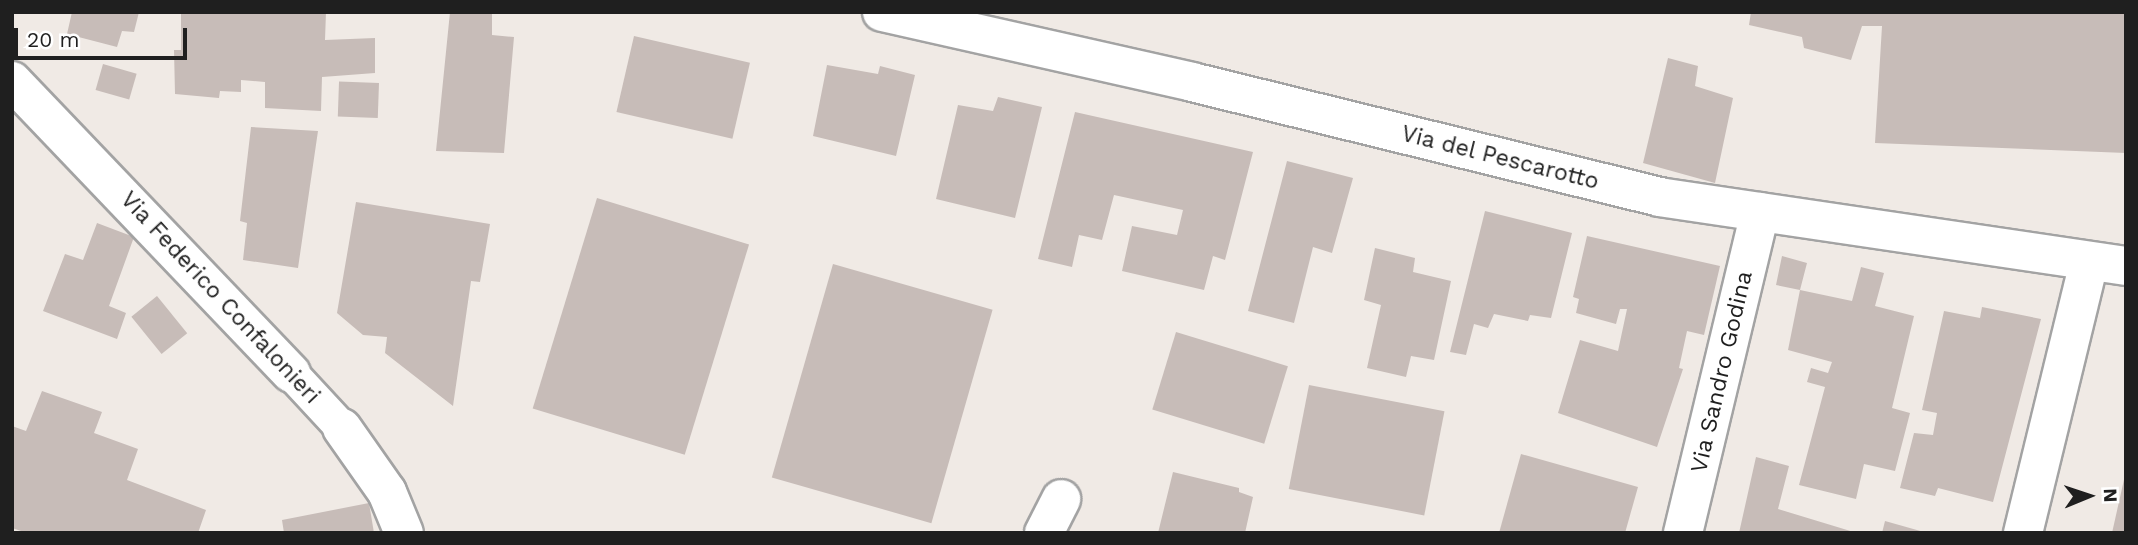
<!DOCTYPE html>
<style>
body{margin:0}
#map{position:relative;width:2138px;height:545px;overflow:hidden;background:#f0eae5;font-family:"Work Sans",sans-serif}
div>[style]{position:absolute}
.building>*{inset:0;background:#c7bcb8;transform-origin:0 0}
.roads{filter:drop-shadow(2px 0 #a3a3a3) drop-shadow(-2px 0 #a3a3a3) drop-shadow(0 2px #a3a3a3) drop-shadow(0 -2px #a3a3a3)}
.pedestrian>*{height:33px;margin:-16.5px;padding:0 16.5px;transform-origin:16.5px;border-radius:16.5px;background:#fff}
.minor>*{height:38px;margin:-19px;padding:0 19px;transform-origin:19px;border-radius:19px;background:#fff}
span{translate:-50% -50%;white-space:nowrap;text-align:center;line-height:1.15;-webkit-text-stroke:5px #fff;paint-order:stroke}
.street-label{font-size:23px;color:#1f1f1f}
.frame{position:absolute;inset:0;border:14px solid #1f1f1f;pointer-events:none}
.north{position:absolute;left:2054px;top:461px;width:70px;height:70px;-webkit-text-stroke:5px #fff;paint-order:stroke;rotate:88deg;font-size:19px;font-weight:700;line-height:28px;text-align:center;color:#1f1f1f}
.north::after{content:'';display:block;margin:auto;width:24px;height:32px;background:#1f1f1f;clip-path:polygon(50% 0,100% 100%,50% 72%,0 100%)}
.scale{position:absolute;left:14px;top:28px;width:173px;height:32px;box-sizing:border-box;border:4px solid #1f1f1f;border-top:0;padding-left:9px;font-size:21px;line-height:24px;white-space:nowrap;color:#1f1f1f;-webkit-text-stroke:5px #fff;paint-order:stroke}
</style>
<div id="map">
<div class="building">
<i style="clip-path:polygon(72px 12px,139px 12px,134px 32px,122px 31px,117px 47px,67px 34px)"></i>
<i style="clip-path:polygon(181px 12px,326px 12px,325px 40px,375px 38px,375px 73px,322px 77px,321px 111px,265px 108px,265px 82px,241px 80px,241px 92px,220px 91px,219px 98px,175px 94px,174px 50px,181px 50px)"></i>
<i style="clip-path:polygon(450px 12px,492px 12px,492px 35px,514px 37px,504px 153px,436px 151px)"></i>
<i style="clip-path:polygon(1751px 12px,2126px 12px,2126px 153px,1875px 143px,1882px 26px,1862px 26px,1851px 60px,1804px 48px,1802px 37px,1749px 25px)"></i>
<i style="left:634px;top:36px;width:119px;height:78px;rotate:13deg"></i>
<i style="clip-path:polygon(1668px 58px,1698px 66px,1695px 86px,1733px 98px,1715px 183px,1643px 163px)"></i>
<i style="left:103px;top:64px;width:35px;height:27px;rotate:16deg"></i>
<i style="clip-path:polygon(827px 65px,878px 74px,880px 66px,915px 75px,896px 156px,813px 136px)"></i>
<i style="left:379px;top:83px;width:35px;height:40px;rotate:92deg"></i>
<i style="clip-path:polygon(998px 97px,1042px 107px,1015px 218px,936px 199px,958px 105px,993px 111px)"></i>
<i style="clip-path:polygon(1075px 112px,1253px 152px,1225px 260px,1213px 256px,1204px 290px,1122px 271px,1132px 226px,1177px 235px,1183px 210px,1114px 195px,1102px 240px,1079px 235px,1072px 267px,1038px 259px)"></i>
<i style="clip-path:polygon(251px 127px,318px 131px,298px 268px,243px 260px,247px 223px,240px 221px)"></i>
<i style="clip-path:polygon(1287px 161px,1353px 178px,1332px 253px,1313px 247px,1294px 323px,1248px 311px)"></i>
<i style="left:597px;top:198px;width:159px;height:220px;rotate:17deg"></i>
<i style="clip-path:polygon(356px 202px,490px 224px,480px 282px,471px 281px,453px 406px,385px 353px,387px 337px,363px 335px,337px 313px)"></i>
<i style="clip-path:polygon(1485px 211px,1572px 233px,1551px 318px,1530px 315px,1528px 321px,1494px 314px,1488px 328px,1474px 324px,1466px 355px,1450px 352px)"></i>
<i style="clip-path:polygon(97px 223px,134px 237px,109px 306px,126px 313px,117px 339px,43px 311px,65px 254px,83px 260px)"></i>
<i style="clip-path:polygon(1587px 236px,1720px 266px,1704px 335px,1687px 331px,1679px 368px,1683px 369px,1657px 447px,1558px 413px,1580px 340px,1618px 351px,1627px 309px,1620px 309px,1616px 324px,1576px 313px,1579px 299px,1573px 297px)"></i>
<i style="clip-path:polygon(1375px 248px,1415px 258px,1413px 272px,1451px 281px,1434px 360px,1411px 356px,1406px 377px,1367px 368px,1381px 305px,1364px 300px)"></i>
<i style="clip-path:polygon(1782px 256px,1807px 263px,1800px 290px,1852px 301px,1861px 267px,1884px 273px,1875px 306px,1914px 316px,1892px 408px,1910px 413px,1895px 471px,1864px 464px,1856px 499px,1799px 485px,1825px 387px,1807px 382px,1811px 368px,1828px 373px,1832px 362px,1788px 350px,1800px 290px,1776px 285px)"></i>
<i style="left:833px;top:264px;width:166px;height:222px;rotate:16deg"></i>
<i style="left:157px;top:296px;width:48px;height:33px;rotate:51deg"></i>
<i style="clip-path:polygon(1982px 307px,2041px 319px,1993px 502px,1938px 488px,1935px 496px,1900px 488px,1914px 433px,1933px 435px,1937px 413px,1922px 410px,1944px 311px,1980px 318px)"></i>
<i style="left:1176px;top:332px;width:117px;height:81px;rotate:17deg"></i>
<i style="left:1309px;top:385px;width:138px;height:106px;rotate:11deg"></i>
<i style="clip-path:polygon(42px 391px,102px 412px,94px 433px,138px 449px,127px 480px,206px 510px,198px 533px,27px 533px,12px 528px,12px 426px,26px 431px)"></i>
<i style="clip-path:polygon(1521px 454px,1638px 487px,1625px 533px,1499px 533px)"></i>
<i style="clip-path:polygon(1756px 457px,1789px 466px,1778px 509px,1857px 533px,1739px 533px)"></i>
<i style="clip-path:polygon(1173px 472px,1239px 488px,1239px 492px,1253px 497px,1245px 533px,1158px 533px)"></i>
<i style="clip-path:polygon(2125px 475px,2126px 533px,2112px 533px)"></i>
<i style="clip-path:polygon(369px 503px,374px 533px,284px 533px,282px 520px)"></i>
<i style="clip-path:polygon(1885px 521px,1924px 532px,1924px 533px,1882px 533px)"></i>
</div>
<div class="roads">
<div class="pedestrian">
<i style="left:291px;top:373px;width:75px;rotate:47.2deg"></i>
</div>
<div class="minor">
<i style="left:882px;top:12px;width:318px;rotate:12.7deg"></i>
<i style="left:1192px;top:82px;width:481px;rotate:13.8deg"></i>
<i style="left:1659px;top:197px;width:472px;rotate:8.4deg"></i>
<i style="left:12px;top:81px;width:404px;rotate:46.3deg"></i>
<i style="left:342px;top:428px;width:78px;rotate:54.9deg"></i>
<i style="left:387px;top:492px;width:44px;rotate:67.5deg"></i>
<i style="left:1044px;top:533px;width:38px;rotate:-63deg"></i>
<i style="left:1683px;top:533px;width:330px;rotate:-76.5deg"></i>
<i style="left:2023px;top:533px;width:279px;rotate:-76.3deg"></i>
</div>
</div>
<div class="street-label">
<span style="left:1500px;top:158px;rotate:14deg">Via del Pescarotto</span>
<span style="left:220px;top:298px;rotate:47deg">Via Federico Confalonieri</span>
<span style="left:1722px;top:372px;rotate:-77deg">Via Sandro Godina</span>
</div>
<div class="frame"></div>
<div class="north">N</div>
<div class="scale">20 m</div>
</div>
